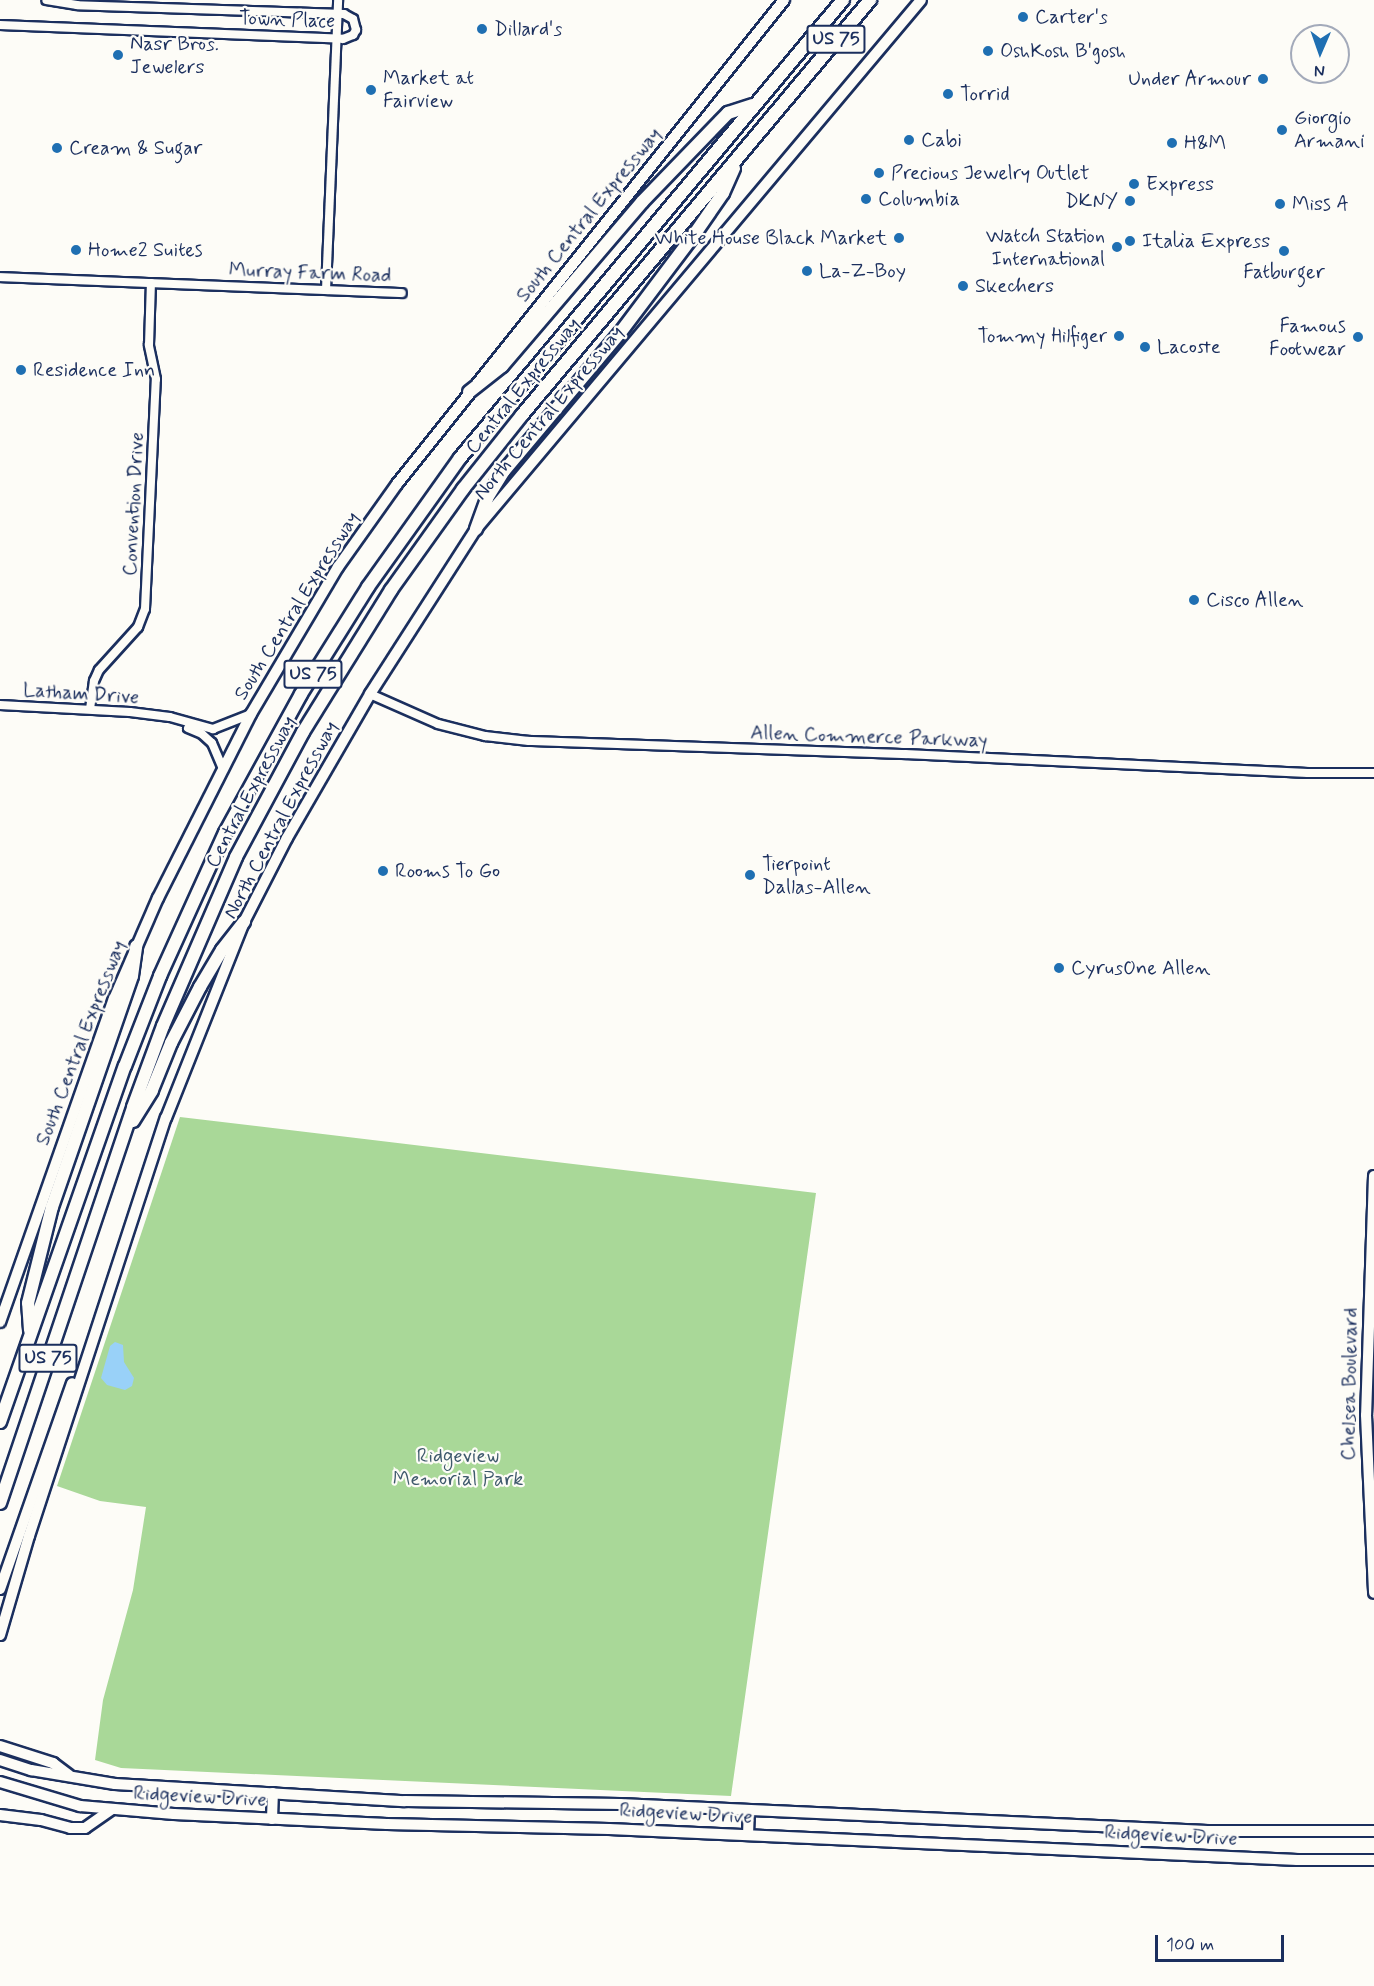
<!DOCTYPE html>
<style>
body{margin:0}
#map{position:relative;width:1374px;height:1986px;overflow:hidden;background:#fdfcf7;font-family:Mynerve,sans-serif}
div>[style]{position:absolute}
.green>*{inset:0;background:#a9d898}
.water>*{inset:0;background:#99d1f8}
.roads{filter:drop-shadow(2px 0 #1b2f5e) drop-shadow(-2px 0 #1b2f5e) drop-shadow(0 2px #1b2f5e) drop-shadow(0 -2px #1b2f5e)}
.minor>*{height:8px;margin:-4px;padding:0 4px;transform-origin:4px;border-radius:4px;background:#fdfcf7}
.major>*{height:10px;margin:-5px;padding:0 5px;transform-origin:5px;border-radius:5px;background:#fdfcf7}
.highway>*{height:12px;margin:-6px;padding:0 6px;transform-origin:6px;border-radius:6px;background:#fdfcf7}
.dots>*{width:16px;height:16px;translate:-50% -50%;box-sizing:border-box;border:3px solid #fdfcf7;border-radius:50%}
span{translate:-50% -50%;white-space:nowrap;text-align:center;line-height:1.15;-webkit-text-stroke:4.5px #fdfcf7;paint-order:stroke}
.shield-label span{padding:2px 4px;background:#fdfcf7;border:2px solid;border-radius:4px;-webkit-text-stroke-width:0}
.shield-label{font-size:18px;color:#1b2f5e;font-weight:700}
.poi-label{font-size:20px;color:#1b2f5e}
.left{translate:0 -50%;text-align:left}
.right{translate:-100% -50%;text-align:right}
.street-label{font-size:20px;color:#1b2f5e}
.park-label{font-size:20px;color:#3e596c}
.north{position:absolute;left:1290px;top:24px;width:60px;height:60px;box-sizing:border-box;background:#fdfcf7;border:2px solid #a3aaba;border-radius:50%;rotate:182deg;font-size:16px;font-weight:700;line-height:24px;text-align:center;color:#1b2f5e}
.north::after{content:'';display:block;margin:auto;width:21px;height:27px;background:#1f6fb2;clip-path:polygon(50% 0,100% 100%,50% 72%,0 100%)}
.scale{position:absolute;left:1155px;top:1935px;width:129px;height:27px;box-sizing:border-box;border:3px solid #1b2f5e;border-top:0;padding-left:8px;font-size:18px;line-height:21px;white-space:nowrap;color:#1b2f5e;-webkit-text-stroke:4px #fdfcf7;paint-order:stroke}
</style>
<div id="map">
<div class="green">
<i style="clip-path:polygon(180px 1117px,816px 1193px,731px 1796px,121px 1768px,95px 1760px,103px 1700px,133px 1590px,146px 1507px,100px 1501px,57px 1486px)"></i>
</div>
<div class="water">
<i style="clip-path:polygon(115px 1342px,123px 1345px,124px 1362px,134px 1378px,132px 1386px,125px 1390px,107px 1385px,101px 1378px,110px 1346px)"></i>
</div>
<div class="roads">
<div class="minor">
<i style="left:0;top:25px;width:343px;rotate:2.3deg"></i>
<i style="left:343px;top:39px;width:11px;rotate:-22deg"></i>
<i style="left:353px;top:35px;width:6px;rotate:-59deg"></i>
<i style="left:356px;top:30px;width:11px;rotate:-105deg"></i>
<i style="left:353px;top:19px;width:10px;rotate:-151deg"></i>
<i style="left:344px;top:14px;width:267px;rotate:-178.1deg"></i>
<i style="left:77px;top:5px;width:31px;rotate:-171deg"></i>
<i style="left:0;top:277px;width:402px;rotate:2.3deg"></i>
<i style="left:326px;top:290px;width:290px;rotate:-87.6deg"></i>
<i style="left:370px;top:694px;width:74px;rotate:23.8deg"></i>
<i style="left:438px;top:724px;width:49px;rotate:14.3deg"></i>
<i style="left:485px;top:736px;width:44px;rotate:6.5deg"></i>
<i style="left:529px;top:741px;width:376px;rotate:2deg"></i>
<i style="left:905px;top:754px;width:403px;rotate:2.7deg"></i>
<i style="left:1308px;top:773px;width:66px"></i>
<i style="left:0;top:705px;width:130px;rotate:3.1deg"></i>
<i style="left:130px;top:712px;width:40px;rotate:7.1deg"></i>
<i style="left:170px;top:717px;width:45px;rotate:15.6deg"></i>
<i style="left:213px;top:729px;width:41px;rotate:-21.5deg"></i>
<i style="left:90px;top:709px;width:28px;rotate:-82deg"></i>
<i style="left:94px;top:681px;width:12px;rotate:-66deg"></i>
<i style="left:99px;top:670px;width:58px;rotate:-47.8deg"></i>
<i style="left:138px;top:627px;width:19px;rotate:-69deg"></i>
<i style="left:145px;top:609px;width:230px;rotate:-87.3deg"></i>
<i style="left:156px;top:379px;width:35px;rotate:-102deg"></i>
<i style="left:149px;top:345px;width:62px;rotate:-88.2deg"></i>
<i style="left:188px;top:728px;width:15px;rotate:23deg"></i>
<i style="left:202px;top:734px;width:13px;rotate:42deg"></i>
<i style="left:212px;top:743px;width:26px;rotate:67deg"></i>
</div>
<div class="major">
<i style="left:1374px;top:1176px;width:239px;rotate:91.9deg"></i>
<i style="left:1366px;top:1415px;width:178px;rotate:87.4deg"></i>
<i style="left:0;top:1322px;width:343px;rotate:-70.6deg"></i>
<i style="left:114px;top:999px;width:110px;rotate:-66.5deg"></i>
<i style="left:158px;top:898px;width:206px;rotate:-63.2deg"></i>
<i style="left:251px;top:714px;width:171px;rotate:-59.4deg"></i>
<i style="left:338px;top:567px;width:102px;rotate:-54.6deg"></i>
<i style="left:397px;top:484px;width:620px;rotate:-51.35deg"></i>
<i style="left:0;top:1589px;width:218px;rotate:-70.7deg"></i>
<i style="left:0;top:1635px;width:103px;rotate:-73.7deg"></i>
<i style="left:29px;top:1536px;width:440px;rotate:-71.9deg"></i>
<i style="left:166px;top:1118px;width:211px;rotate:-68.3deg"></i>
<i style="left:244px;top:922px;width:94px;rotate:-62.9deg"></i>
<i style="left:287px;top:838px;width:166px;rotate:-60deg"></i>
<i style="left:370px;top:694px;width:196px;rotate:-57.3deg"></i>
<i style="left:476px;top:529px;width:691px;rotate:-49.93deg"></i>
<i style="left:0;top:1746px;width:56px;rotate:17.8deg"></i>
<i style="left:53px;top:1763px;width:20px;rotate:37deg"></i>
<i style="left:0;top:1760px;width:33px;rotate:18deg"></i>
<i style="left:31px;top:1770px;width:85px;rotate:9.5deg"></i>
<i style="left:115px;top:1784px;width:290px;rotate:3.4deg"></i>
<i style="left:405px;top:1801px;width:215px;rotate:0.8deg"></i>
<i style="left:620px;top:1804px;width:588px;rotate:2.63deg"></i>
<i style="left:1207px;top:1831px;width:167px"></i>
<i style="left:0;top:1782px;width:84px;rotate:16.7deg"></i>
<i style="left:80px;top:1806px;width:94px;rotate:4.9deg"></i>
<i style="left:174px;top:1814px;width:213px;rotate:2.7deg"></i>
<i style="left:387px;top:1824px;width:222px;rotate:1.3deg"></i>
<i style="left:609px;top:1829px;width:689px;rotate:2.58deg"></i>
<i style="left:1297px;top:1860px;width:77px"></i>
<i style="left:0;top:1815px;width:41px;rotate:7deg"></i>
<i style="left:41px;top:1820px;width:30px;rotate:15deg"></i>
<i style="left:70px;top:1828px;width:15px"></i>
<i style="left:85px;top:1828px;width:32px;rotate:-35deg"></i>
<i style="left:272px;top:1819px;width:26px;rotate:-88deg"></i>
<i style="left:748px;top:1835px;width:25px;rotate:-88deg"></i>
</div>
<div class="highway">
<i style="left:469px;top:392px;width:42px;rotate:-38.2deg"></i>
<i style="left:502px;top:366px;width:216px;rotate:-49.5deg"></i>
<i style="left:642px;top:202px;width:124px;rotate:-46deg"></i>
<i style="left:728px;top:113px;width:26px;rotate:-18deg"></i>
<i style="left:476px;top:529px;width:33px;rotate:-70deg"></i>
<i style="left:487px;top:498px;width:32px;rotate:-58deg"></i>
<i style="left:504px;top:471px;width:180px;rotate:-50deg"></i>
<i style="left:620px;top:333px;width:126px;rotate:-53deg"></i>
<i style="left:696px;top:232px;width:47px;rotate:-55.3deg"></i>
<i style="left:723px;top:193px;width:27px;rotate:-66deg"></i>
<i style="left:133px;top:1121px;width:36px;rotate:-58deg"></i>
<i style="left:152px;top:1090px;width:51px;rotate:-68deg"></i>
<i style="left:171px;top:1043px;width:63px;rotate:-62.6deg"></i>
<i style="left:200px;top:987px;width:43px;rotate:-59.3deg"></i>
<i style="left:222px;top:950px;width:36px;rotate:-52deg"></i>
<i style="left:30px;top:1330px;width:27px;rotate:-94deg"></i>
<i style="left:28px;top:1303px;width:99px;rotate:-76deg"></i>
<i style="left:52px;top:1207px;width:244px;rotate:-70.9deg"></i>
<i style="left:132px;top:976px;width:30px;rotate:-82deg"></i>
<i style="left:0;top:1422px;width:377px;rotate:-70.7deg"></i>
<i style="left:125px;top:1066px;width:97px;rotate:-68.7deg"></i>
<i style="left:160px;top:976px;width:157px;rotate:-65.6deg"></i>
<i style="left:225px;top:833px;width:158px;rotate:-61.3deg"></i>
<i style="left:301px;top:694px;width:126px;rotate:-57.9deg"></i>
<i style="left:368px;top:587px;width:158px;rotate:-54.5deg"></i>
<i style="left:460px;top:458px;width:597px;rotate:-50.1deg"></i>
<i style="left:0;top:1503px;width:418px;rotate:-71.4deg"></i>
<i style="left:133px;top:1107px;width:86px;rotate:-69.7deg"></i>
<i style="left:163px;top:1026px;width:184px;rotate:-66.6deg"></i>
<i style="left:236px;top:857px;width:142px;rotate:-61.8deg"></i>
<i style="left:303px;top:732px;width:167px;rotate:-58.2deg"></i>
<i style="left:391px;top:590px;width:124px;rotate:-54.5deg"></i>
<i style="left:463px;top:489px;width:95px;rotate:-51.4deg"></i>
<i style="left:522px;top:415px;width:542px;rotate:-50.02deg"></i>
</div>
</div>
<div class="dots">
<i style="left:1023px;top:17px;background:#1f6fb2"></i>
<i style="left:482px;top:29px;background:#1f6fb2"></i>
<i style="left:988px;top:51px;background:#1f6fb2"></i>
<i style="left:118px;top:55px;background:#1f6fb2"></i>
<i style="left:1263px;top:79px;background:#1f6fb2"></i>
<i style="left:371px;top:90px;background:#1f6fb2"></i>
<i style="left:948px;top:94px;background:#1f6fb2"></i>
<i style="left:1282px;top:130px;background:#1f6fb2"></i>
<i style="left:909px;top:140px;background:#1f6fb2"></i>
<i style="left:1172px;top:143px;background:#1f6fb2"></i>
<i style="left:57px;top:148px;background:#1f6fb2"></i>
<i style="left:879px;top:173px;background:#1f6fb2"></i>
<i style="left:1134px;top:184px;background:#1f6fb2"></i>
<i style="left:866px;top:199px;background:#1f6fb2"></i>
<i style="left:1130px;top:201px;background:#1f6fb2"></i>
<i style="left:1280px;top:204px;background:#1f6fb2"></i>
<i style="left:899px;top:238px;background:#1f6fb2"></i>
<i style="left:1130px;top:241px;background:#1f6fb2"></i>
<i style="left:1117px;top:247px;background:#1f6fb2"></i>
<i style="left:76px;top:250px;background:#1f6fb2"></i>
<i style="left:1284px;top:251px;background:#1f6fb2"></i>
<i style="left:807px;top:271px;background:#1f6fb2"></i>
<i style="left:963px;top:286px;background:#1f6fb2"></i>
<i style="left:1119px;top:336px;background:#1f6fb2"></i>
<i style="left:1358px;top:337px;background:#1f6fb2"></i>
<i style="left:1145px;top:347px;background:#1f6fb2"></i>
<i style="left:21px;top:370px;background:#1f6fb2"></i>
<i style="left:1194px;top:600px;background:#1f6fb2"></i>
<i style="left:383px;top:871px;background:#1f6fb2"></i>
<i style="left:750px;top:875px;background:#1f6fb2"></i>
<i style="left:1059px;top:968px;background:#1f6fb2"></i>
</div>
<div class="shield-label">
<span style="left:836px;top:39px">US 75</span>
<span style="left:313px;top:674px">US 75</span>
<span style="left:48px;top:1358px">US 75</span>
</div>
<div class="poi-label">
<span class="left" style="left:1035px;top:17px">Carter's</span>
<span class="left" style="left:494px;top:29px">Dillard's</span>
<span class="left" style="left:130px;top:56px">Nasr Bros.<br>Jewelers</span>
<span class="left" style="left:1000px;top:51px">OshKosh B'gosh</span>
<span class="left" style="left:383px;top:90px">Market at<br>Fairview</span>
<span class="right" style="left:1251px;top:79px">Under Armour</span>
<span class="left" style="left:960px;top:94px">Torrid</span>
<span class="left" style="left:1294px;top:130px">Giorgio<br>Armani</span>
<span class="left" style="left:921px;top:140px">Cabi</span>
<span class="left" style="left:1184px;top:143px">H&amp;M</span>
<span class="left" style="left:69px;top:148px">Cream &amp; Sugar</span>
<span class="left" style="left:891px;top:173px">Precious Jewelry Outlet</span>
<span class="left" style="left:1146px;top:184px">Express</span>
<span class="left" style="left:878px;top:199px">Columbia</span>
<span class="right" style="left:1118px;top:201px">DKNY</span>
<span class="left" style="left:1292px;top:204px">Miss A</span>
<span class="right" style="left:1105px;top:248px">Watch Station<br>International</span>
<span class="right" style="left:887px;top:238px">White House Black Market</span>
<span class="left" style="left:1142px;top:241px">Italia Express</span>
<span class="left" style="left:88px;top:250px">Home2 Suites</span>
<span class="left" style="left:819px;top:271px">La-Z-Boy</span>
<span style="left:1284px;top:272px">Fatburger</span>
<span class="left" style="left:975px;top:286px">Skechers</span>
<span class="right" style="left:1346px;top:338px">Famous<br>Footwear</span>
<span class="right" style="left:1107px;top:336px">Tommy Hilfiger</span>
<span class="left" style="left:1157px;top:347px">Lacoste</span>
<span class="left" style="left:33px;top:370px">Residence Inn</span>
<span class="left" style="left:1206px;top:600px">Cisco Allen</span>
<span class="left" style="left:762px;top:876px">Tierpoint<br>Dallas-Allen</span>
<span class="left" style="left:395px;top:871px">Rooms To Go</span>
<span class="left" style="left:1071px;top:968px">CyrusOne Allen</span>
</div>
<div class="street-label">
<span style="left:287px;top:20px;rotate:2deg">Town Place</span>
<span style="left:589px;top:215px;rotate:-51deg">South Central Expressway</span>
<span style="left:310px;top:273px;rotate:2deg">Murray Farm Road</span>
<span style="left:523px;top:386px;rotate:-51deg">Central Expressway</span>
<span style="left:549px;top:413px;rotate:-50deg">North Central Expressway</span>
<span style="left:134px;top:504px;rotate:-87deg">Convention Drive</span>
<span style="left:297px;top:606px;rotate:-58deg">South Central Expressway</span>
<span style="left:81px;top:694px;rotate:4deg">Latham Drive</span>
<span style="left:869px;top:737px;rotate:2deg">Allen Commerce Parkway</span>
<span style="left:251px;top:792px;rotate:-62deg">Central Expressway</span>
<span style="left:281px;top:820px;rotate:-62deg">North Central Expressway</span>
<span style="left:81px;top:1043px;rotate:-69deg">South Central Expressway</span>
<span style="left:1350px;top:1384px;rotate:-89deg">Chelsea Boulevard</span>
<span style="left:200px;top:1797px;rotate:3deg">Ridgeview Drive</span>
<span style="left:686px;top:1814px;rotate:3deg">Ridgeview Drive</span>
<span style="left:1171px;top:1836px;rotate:3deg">Ridgeview Drive</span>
</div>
<div class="park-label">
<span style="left:458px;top:1468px">Ridgeview<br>Memorial Park</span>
</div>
<div class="north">N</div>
<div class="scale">100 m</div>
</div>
